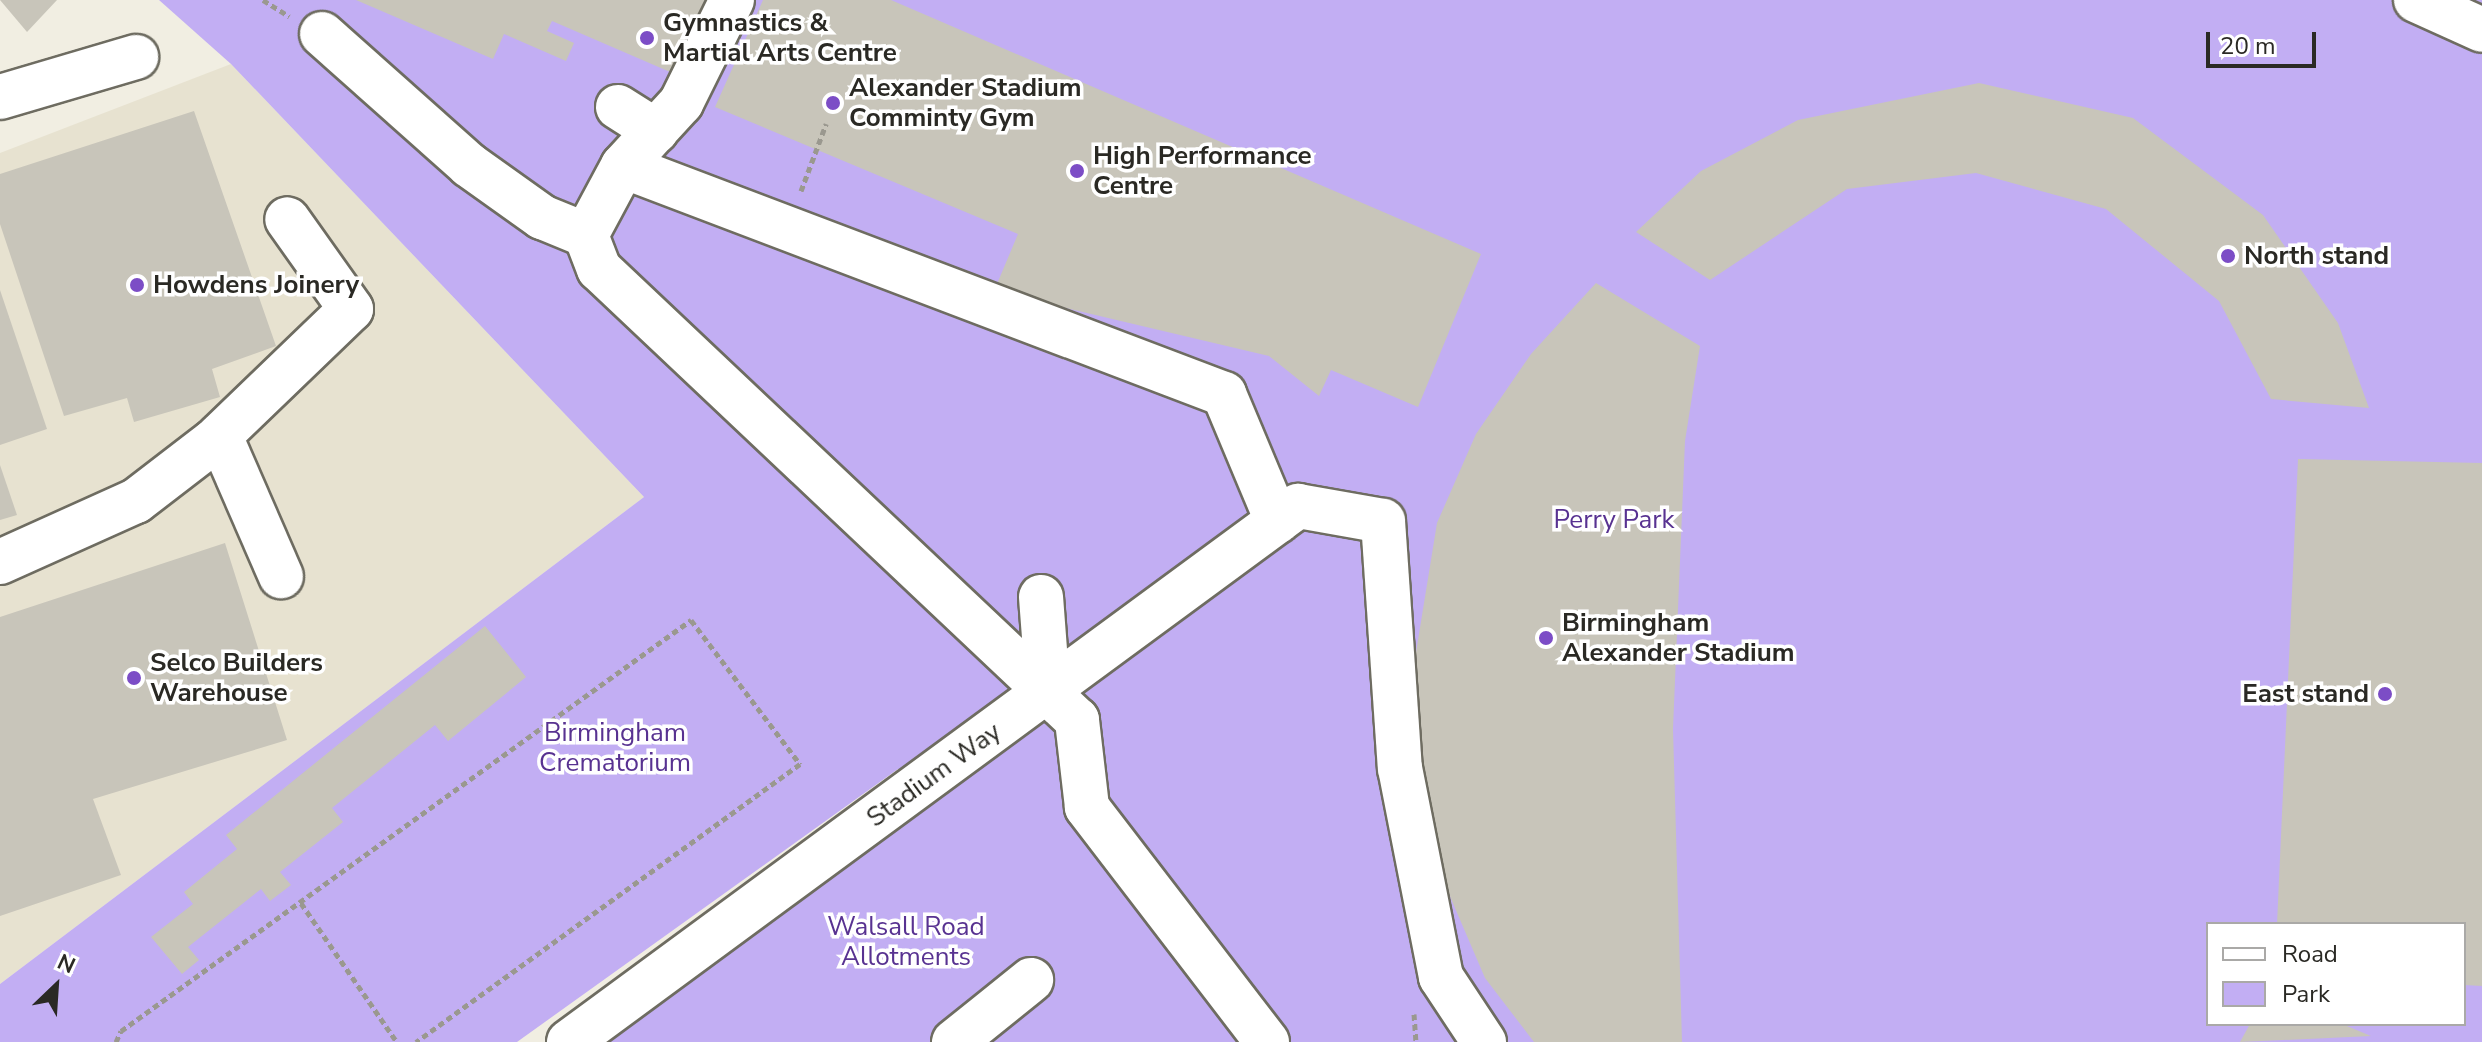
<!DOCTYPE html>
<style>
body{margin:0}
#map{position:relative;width:2482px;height:1042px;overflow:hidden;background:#f1eee2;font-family:"Nunito Sans",sans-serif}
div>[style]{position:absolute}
.built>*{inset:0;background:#e7e2d0}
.green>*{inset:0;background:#c2aef3}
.building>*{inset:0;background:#c8c5ba}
.path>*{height:5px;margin-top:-2.5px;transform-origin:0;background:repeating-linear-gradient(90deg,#9a988f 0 6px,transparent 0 10px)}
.roads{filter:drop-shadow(2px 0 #6e6c61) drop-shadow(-2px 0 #6e6c61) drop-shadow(0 2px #6e6c61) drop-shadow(0 -2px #6e6c61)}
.minor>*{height:44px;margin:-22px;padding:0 22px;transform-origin:22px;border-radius:22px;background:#fff}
.dots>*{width:22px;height:22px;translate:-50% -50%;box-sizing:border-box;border:4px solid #fff;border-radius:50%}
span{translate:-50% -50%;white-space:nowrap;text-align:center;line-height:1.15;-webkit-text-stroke:7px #fff;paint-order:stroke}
.poi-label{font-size:26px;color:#2a2924;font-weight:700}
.left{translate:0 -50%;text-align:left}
.right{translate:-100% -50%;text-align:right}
.park-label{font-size:26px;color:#583291}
.street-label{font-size:26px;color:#2a2924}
.legend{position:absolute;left:2206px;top:922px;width:260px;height:104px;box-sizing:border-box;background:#fff;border:2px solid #aaa9a7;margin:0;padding:10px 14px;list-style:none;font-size:24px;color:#2a2924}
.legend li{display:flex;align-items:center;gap:16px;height:40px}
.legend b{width:40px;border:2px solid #aaa9a7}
.north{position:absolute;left:16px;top:946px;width:80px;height:80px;-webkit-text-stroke:6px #fff;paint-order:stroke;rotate:25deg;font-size:22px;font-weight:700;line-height:32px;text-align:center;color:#2a2924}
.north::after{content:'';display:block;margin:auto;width:28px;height:36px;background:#2a2924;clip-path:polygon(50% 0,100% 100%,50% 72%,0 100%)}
.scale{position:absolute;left:2206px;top:32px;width:110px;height:36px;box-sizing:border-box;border:4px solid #2a2924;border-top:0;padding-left:10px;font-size:24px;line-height:28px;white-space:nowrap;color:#2a2924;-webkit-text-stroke:6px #fff;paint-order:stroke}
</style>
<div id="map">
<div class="built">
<i style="clip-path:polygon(231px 64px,644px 497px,0 984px,0 153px)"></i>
</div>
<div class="green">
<i style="clip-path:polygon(evenodd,159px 0,2482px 0,2482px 1042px,606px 1042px,928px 799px,898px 769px,517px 1042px,0 1042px,0 984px,644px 497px,231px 64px,159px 0,2208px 924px,2464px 924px,2464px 1024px,2208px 1024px,2208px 924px)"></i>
</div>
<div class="building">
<i style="clip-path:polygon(0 0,57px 0,27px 32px)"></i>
<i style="clip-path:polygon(356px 0,718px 0,684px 78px,552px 21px,547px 31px,574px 43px,566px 61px,504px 34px,493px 59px)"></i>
<i style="clip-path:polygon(763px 0,891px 0,1481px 254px,1418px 407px,1331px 370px,1319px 396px,1269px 356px,994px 291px,1018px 234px,715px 107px)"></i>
<i style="clip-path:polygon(1979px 83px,2133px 118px,2263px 215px,2338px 323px,2369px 408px,2271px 399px,2219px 301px,2106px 209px,1976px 173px,1847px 189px,1710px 280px,1636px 232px,1701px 171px,1798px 120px)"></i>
<i style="clip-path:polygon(194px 111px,276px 346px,212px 369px,220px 397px,134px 422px,127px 398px,64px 416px,0 224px,0 174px)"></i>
<i style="clip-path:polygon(1596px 283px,1700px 346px,1685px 441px,1673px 729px,1682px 1042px,1534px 1042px,1485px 978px,1440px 873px,1416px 774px,1411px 683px,1437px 523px,1476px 434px,1531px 354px)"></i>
<i style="clip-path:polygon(0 290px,47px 429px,0 445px)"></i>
<i style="clip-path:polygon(2298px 459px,2482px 463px,2482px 986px,2464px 985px,2464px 924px,2277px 924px)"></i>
<i style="clip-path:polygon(0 465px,17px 515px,0 520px)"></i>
<i style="clip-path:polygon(225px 543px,287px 740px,93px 799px,121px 875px,0 916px,0 617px)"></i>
<i style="clip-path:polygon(485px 626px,526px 677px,448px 741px,435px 725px,332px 808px,343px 822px,280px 872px,291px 885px,270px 901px,261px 889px,188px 947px,199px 960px,182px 974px,151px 937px,193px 904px,184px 892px,237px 849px,226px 835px)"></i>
<i style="clip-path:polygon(2250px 1024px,2342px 1024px,2371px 1036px,2240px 1042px)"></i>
</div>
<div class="path">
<i style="left:263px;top:0;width:31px;rotate:32deg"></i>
<i style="left:801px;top:191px;width:72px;rotate:-69.5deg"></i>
<i style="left:301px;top:903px;width:169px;rotate:55.4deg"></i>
<i style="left:1414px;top:1014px;width:28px;rotate:86deg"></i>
<i style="left:116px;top:1042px;width:12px;rotate:-66deg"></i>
<i style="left:121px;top:1031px;width:703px;rotate:-35.79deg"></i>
<i style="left:691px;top:620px;width:181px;rotate:52.9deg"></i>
<i style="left:800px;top:764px;width:474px;rotate:144.1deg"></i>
</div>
<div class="roads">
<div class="minor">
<i style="left:2416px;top:0;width:72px;rotate:24.4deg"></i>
<i style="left:322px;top:34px;width:197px;rotate:41.7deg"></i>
<i style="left:469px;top:165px;width:90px;rotate:35.5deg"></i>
<i style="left:542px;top:217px;width:48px;rotate:22.2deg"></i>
<i style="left:0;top:97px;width:142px;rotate:-16.4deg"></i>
<i style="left:618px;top:107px;width:45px;rotate:32.3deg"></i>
<i style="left:623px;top:166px;width:86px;rotate:-47.4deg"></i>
<i style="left:681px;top:103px;width:115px;rotate:-63.7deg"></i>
<i style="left:220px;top:436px;width:153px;rotate:66.5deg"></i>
<i style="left:0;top:562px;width:149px;rotate:-24.2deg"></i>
<i style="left:136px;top:501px;width:98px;rotate:-37.6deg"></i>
<i style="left:214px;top:441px;width:190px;rotate:-43.9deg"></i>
<i style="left:351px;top:309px;width:110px;rotate:-125.4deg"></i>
<i style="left:1041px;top:597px;width:94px;rotate:85.7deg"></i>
<i style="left:569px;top:1042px;width:905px;rotate:-36.33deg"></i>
<i style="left:1298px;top:506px;width:86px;rotate:10deg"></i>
<i style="left:1383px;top:521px;width:248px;rotate:86.1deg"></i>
<i style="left:1400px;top:768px;width:213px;rotate:78.9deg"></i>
<i style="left:1441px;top:977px;width:78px;rotate:56.5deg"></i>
<i style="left:954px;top:1042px;width:99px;rotate:-38.8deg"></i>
<i style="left:1267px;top:1042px;width:296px;rotate:-127.5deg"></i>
<i style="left:1087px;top:807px;width:88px;rotate:-96.6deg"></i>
<i style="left:1077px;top:720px;width:657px;rotate:-136.66deg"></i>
<i style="left:599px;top:269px;width:36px;rotate:-111deg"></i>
<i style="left:586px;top:235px;width:78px;rotate:-61.8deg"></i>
<i style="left:623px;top:166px;width:643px;rotate:20.78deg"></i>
<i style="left:1224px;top:394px;width:138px;rotate:67.3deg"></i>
</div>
</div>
<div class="dots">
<i style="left:647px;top:38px;background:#7c4dc6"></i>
<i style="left:833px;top:103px;background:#7c4dc6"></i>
<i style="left:1077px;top:171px;background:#7c4dc6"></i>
<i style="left:2228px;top:256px;background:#7c4dc6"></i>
<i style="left:137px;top:285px;background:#7c4dc6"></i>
<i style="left:1546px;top:638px;background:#7c4dc6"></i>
<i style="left:134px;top:678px;background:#7c4dc6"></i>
<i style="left:2385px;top:694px;background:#7c4dc6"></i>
</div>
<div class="poi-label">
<span class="left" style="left:663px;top:38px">Gymnastics &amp;<br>Martial Arts Centre</span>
<span class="left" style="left:849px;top:103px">Alexander Stadium<br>Comminty Gym</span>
<span class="left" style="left:1093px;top:171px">High Performance<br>Centre</span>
<span class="left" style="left:2244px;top:256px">North stand</span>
<span class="left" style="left:153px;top:285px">Howdens Joinery</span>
<span class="left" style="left:1562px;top:638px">Birmingham<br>Alexander Stadium</span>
<span class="left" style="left:150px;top:678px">Selco Builders<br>Warehouse</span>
<span class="right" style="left:2369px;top:694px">East stand</span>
</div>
<div class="park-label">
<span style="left:1614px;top:520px">Perry Park</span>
<span style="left:615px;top:748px">Birmingham<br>Crematorium</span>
<span style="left:906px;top:942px">Walsall Road<br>Allotments</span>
</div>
<div class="street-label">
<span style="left:934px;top:775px;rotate:-36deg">Stadium Way</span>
</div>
<ul class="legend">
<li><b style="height:10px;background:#fff"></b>Road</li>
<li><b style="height:22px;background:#c2aef3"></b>Park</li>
</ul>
<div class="north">N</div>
<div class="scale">20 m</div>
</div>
